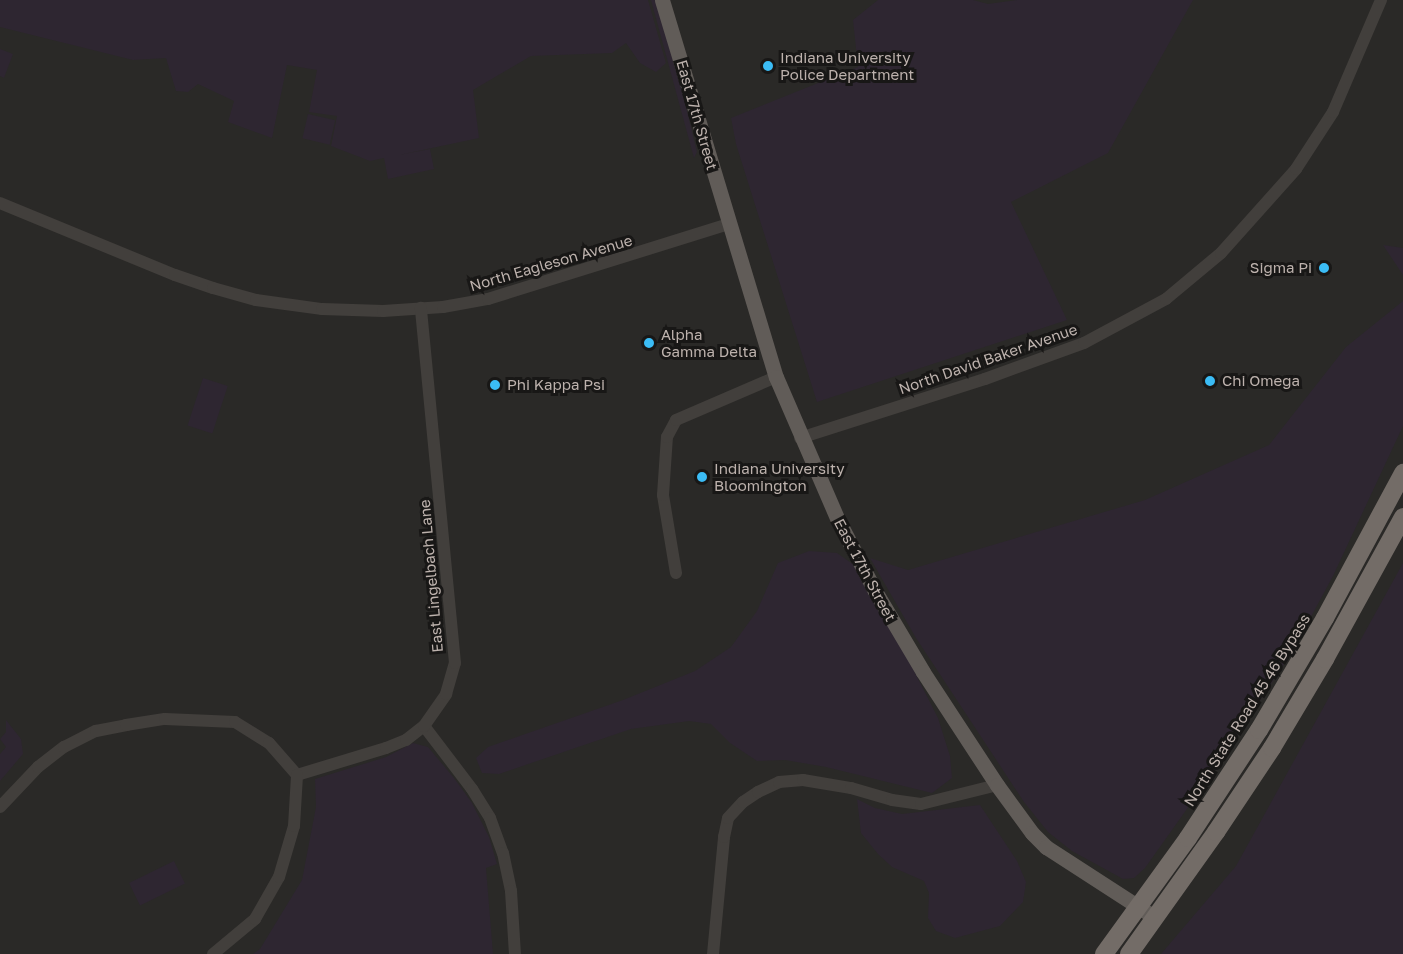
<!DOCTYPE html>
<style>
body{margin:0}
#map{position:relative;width:1403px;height:954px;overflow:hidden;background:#1d1c1b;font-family:"Golos Text",sans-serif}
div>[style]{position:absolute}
.built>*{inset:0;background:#2a2927;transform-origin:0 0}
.green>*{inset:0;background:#2e2631;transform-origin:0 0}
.minor>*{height:12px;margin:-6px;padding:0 6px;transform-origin:6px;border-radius:6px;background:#423f3c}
.major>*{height:15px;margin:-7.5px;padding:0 7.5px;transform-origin:7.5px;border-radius:7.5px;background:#615c58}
.highway>*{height:18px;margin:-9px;padding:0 9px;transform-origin:9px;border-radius:9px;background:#736c67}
.dots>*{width:16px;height:16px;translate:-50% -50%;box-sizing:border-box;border:3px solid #181716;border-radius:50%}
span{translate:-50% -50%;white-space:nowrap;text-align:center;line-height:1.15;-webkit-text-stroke:6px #181716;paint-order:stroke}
.poi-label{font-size:15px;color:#bdb2ad}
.left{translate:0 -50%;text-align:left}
.right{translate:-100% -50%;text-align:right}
.street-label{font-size:15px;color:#bdb2ad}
</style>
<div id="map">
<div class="built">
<i style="left:0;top:0;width:1403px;height:954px"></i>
</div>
<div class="green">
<i style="clip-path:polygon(0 0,648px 0,666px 63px,656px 72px,640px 63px,626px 43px,612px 53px,531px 56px,473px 90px,479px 138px,399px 155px,430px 149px,434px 169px,388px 179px,384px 158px,370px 161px,331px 146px,337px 116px,309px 112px,317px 70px,287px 65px,272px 138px,228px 122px,234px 101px,198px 84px,188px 92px,176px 91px,166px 58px,133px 60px,0 27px)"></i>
<i style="clip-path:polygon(651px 0,656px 0,685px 103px,697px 152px,694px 158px)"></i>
<i style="clip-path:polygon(878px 0,973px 0,988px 4px,1017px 0,1193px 0,1108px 153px,1011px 202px,1067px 320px,817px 402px,736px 144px,731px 118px,858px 67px,853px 20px)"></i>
<i style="clip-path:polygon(0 49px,13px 54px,4px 78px,0 76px)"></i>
<i style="left:308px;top:114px;width:28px;height:25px;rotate:13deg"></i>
<i style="clip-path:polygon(1383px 245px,1403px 248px,1403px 275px)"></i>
<i style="clip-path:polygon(1403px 301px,1403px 426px,1333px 576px,1293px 650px,1221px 761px,1145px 868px,1134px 878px,1123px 879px,1114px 874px,1072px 851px,1048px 832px,1024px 802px,916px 638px,870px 558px,908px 570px,1145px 500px,1269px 445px,1346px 347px)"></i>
<i style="left:203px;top:378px;width:26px;height:50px;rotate:18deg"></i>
<i style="clip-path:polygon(809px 551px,837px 553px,857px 567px,910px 663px,938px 718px,950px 756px,952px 778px,932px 793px,826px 767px,785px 760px,757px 761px,730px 743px,711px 724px,689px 721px,631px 729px,499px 774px,482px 773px,476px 758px,488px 747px,623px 700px,695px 671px,731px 647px,757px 611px,778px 563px)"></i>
<i style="clip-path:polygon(1403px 563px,1403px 954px,1161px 954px,1236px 866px)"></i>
<i style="clip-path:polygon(6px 720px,21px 739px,23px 754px,0 781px,0 754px,6px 747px,0 739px,6px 732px)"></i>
<i style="clip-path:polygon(413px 743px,428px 747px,454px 778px,472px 803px,489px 837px,497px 864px,486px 868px,493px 954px,253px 954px,260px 949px,302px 880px,316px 807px,315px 779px,386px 757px)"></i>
<i style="clip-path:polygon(857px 799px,875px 808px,902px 814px,980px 805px,1017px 861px,1026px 882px,1023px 902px,1000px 926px,955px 938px,936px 931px,928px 918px,929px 893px,924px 881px,892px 867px,878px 854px,861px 833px)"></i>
<i style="left:174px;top:861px;width:25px;height:50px;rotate:64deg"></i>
</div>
<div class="minor">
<i style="left:0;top:203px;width:189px;rotate:22.4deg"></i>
<i style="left:175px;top:275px;width:40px;rotate:18.9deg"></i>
<i style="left:213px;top:288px;width:45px;rotate:15.6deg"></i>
<i style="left:256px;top:300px;width:67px;rotate:7.8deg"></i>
<i style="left:322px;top:309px;width:61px;rotate:1.9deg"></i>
<i style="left:383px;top:311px;width:60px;rotate:-3.8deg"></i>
<i style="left:443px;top:307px;width:46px;rotate:-10.1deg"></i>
<i style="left:488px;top:299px;width:252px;rotate:-17.3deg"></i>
<i style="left:800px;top:438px;width:194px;rotate:-17.7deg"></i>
<i style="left:985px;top:379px;width:105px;rotate:-20deg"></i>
<i style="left:1084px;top:343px;width:93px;rotate:-28.2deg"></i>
<i style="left:1166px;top:299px;width:72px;rotate:-39.9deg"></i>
<i style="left:1221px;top:253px;width:113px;rotate:-48.2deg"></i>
<i style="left:1296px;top:169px;width:68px;rotate:-57deg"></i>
<i style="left:1333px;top:112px;width:122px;rotate:-66.8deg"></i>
<i style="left:676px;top:573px;width:79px;rotate:-99.5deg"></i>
<i style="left:663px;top:495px;width:58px;rotate:-86.1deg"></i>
<i style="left:667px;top:437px;width:19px;rotate:-62deg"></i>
<i style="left:676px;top:420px;width:109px;rotate:-23.3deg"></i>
<i style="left:424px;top:726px;width:79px;rotate:52.7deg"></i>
<i style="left:472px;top:789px;width:34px;rotate:58deg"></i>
<i style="left:490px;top:818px;width:37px;rotate:70deg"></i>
<i style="left:503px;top:853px;width:39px;rotate:78deg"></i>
<i style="left:511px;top:891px;width:63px;rotate:86.4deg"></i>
<i style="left:0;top:807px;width:55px;rotate:-46.5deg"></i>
<i style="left:38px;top:767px;width:33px;rotate:-38deg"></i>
<i style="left:64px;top:747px;width:36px;rotate:-27deg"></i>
<i style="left:96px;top:731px;width:31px;rotate:-11deg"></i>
<i style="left:126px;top:725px;width:39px;rotate:-9deg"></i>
<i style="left:165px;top:719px;width:70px;rotate:2.5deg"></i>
<i style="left:235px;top:722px;width:40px;rotate:32deg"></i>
<i style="left:269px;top:743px;width:43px;rotate:48.8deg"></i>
<i style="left:297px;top:775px;width:93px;rotate:-16.9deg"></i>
<i style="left:386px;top:748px;width:22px;rotate:-22deg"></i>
<i style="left:406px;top:740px;width:23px;rotate:-38deg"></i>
<i style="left:424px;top:726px;width:39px;rotate:-55deg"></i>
<i style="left:446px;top:694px;width:32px;rotate:-74deg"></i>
<i style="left:455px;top:663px;width:357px;rotate:-95.5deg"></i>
<i style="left:213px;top:954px;width:55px;rotate:-39.8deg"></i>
<i style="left:255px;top:919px;width:48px;rotate:-60.3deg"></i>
<i style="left:279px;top:877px;width:53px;rotate:-73.6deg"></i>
<i style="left:294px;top:826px;width:51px;rotate:-86.6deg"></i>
<i style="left:713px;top:954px;width:118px;rotate:-84.6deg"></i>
<i style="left:724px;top:837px;width:19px;rotate:-78deg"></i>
<i style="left:728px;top:818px;width:22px;rotate:-47deg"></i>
<i style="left:743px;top:802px;width:18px;rotate:-34deg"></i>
<i style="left:758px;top:792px;width:23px;rotate:-25deg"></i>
<i style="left:779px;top:782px;width:24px;rotate:-5deg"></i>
<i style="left:803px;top:780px;width:49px;rotate:9.5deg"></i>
<i style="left:851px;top:788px;width:43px;rotate:16.3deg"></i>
<i style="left:892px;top:800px;width:29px;rotate:8deg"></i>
<i style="left:921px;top:804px;width:78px;rotate:-14deg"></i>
</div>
<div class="major">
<i style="left:662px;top:0;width:394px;rotate:73.2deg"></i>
<i style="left:776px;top:377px;width:156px;rotate:66.6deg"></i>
<i style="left:838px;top:520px;width:80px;rotate:62.5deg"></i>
<i style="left:875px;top:591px;width:94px;rotate:59.3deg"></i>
<i style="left:923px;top:672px;width:135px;rotate:56.8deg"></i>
<i style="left:997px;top:785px;width:59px;rotate:53.9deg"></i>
<i style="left:1032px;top:833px;width:20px;rotate:45deg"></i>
<i style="left:1046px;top:847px;width:121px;rotate:32.9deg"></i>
</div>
<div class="highway">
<i style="left:1104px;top:954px;width:143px;rotate:-54.1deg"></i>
<i style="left:1188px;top:838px;width:129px;rotate:-56.7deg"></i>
<i style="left:1259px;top:730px;width:130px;rotate:-59.5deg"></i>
<i style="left:1325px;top:618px;width:165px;rotate:-61.7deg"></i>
<i style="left:1129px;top:954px;width:150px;rotate:-54.5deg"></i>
<i style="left:1216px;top:832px;width:101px;rotate:-56.3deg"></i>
<i style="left:1272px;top:748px;width:104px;rotate:-59.2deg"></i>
<i style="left:1325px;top:659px;width:162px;rotate:-61.2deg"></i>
</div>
<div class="dots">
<i style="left:768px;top:66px;background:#3bbcf5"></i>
<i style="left:1324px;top:268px;background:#3bbcf5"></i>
<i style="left:649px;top:343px;background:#3bbcf5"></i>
<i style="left:1210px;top:381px;background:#3bbcf5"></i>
<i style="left:495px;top:385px;background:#3bbcf5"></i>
<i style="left:702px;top:477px;background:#3bbcf5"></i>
</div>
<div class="poi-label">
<span class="left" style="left:780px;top:66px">Indiana University<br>Police Department</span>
<span class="right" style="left:1312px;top:268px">Sigma Pi</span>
<span class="left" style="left:661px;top:343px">Alpha<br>Gamma Delta</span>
<span class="left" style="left:1222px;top:381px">Chi Omega</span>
<span class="left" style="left:507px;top:385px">Phi Kappa Psi</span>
<span class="left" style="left:714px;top:477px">Indiana University<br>Bloomington</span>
</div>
<div class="street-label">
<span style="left:697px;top:115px;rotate:74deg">East 17th Street</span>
<span style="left:551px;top:263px;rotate:-16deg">North Eagleson Avenue</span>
<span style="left:988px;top:359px;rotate:-19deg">North David Baker Avenue</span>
<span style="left:865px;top:570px;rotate:62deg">East 17th Street</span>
<span style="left:431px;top:576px;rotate:-95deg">East Lingelbach Lane</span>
<span style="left:1247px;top:710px;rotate:-58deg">North State Road 45 46 Bypass</span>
</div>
</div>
